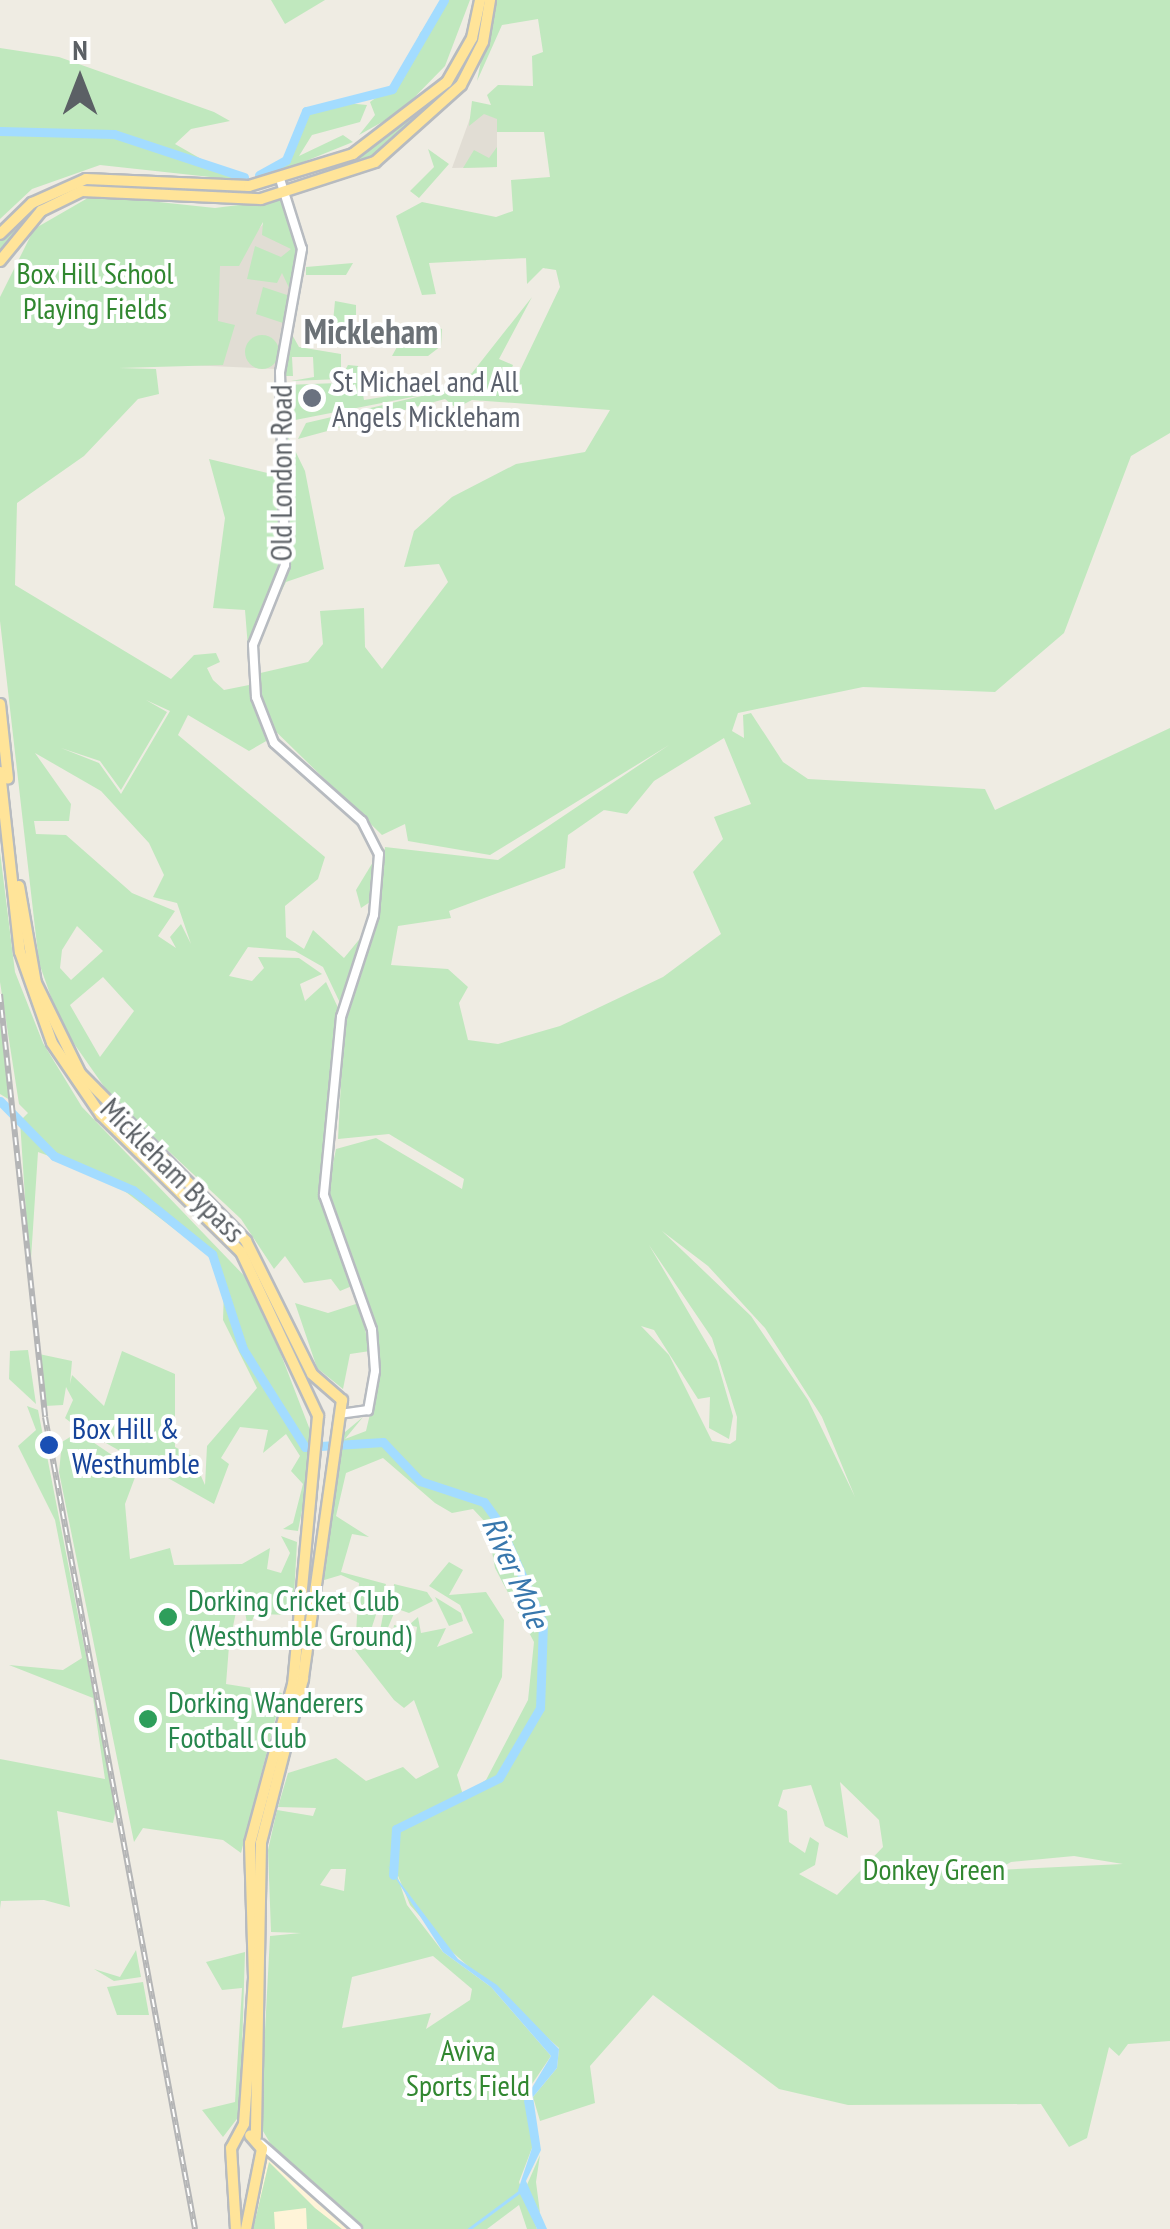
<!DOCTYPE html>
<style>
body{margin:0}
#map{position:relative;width:1170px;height:2229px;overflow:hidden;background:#efece3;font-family:"PT Sans Narrow",sans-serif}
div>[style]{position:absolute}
.commercial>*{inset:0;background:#fff4d8}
.education>*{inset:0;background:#e1ddd4}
.green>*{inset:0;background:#c0e8be}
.round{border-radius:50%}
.water>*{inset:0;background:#a3dcff}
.stream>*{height:2.5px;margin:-1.25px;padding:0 1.25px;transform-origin:1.25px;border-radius:1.25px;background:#a3dcff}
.river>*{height:9px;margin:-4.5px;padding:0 4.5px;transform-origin:4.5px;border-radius:4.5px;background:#a3dcff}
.roads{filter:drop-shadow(2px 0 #b7bbc0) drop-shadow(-2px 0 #b7bbc0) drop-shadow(0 2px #b7bbc0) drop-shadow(0 -2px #b7bbc0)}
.secondary>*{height:8px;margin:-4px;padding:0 4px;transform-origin:4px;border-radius:4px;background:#fff}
.trunk>*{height:10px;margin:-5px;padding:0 5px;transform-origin:5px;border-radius:5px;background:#ffe499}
.rail>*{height:6px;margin-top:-3px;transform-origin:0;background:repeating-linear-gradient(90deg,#fff 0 8px,#b4b5b6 0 16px);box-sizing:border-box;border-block:2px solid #b4b5b6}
.dots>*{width:28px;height:28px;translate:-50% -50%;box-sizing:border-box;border:5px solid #fff;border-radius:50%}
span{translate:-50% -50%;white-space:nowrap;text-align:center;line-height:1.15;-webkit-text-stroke:8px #fff;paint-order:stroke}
.park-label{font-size:30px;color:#318730}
.worship-label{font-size:30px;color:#5b616d}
.left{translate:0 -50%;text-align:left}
.street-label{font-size:30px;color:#5b6065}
.transit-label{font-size:30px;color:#164399}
.leisure-label{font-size:30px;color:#27864d}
.water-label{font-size:32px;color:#3877ad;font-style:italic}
.quarter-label{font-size:35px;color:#6c7277;font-weight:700}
.north{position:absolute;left:30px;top:30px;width:100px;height:100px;-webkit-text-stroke:8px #fff;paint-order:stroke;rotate:0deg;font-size:28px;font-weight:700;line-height:40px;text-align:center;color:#5b6065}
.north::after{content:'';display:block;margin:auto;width:35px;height:45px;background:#5b6065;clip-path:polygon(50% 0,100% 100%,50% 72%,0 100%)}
</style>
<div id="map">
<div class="commercial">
<i style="clip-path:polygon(267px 2159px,281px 2165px,349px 2229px,248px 2229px)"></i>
</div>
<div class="education">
<i style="clip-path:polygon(473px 110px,497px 110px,497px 167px,452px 168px)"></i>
<i style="clip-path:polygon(277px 209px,298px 238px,276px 369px,165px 364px,164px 276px,255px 233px)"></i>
</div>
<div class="green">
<i style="clip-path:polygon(271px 0,325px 0,285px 24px)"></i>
<i style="clip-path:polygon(449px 0,470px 0,445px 66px,400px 112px,359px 135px,375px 115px,370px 102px,404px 78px,420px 33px)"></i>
<i style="clip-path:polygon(evenodd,493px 0,1170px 0,1170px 433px,1131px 456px,1064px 633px,995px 692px,863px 687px,738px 713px,732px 731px,744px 738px,743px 715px,751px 713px,783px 762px,808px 779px,985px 789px,995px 810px,1170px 728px,1170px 2041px,1128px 2044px,1119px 2056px,1109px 2047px,1087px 2138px,1069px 2147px,1041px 2104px,848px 2105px,779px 2089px,653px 1995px,590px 2066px,595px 2103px,540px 2121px,533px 2097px,557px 2068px,559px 2048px,449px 1949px,410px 1905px,394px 1866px,407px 1905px,443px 1952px,491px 1987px,551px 2056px,532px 2084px,532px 2148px,519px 2182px,537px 2229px,527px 2229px,519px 2205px,487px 2229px,362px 2229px,276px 2153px,260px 2126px,270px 1936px,301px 1933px,271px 1932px,268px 1850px,277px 1810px,313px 1816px,316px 1808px,278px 1807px,288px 1773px,336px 1758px,366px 1781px,403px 1767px,416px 1779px,439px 1767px,414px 1700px,404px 1708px,394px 1700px,355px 1650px,359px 1583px,341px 1575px,321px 1581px,339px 1437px,363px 1417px,345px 1439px,366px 1431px,379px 1376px,375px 1327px,328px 1188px,336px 1149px,376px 1138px,462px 1189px,464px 1179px,389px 1134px,338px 1139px,345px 1005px,377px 922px,385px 847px,498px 860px,669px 745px,490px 855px,408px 841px,405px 824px,382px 835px,263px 719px,256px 674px,308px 662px,323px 644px,320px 611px,364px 608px,365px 647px,382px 669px,448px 582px,439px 564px,404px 567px,414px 531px,452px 497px,516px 464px,585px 452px,610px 410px,472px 400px,456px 408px,445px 399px,298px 439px,306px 423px,443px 391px,285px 422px,285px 385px,338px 383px,348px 365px,358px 366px,364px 400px,450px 386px,472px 373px,532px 297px,499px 359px,513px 365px,507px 380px,515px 381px,560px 287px,556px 270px,543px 268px,527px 284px,526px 258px,429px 263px,436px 294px,422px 295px,396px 216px,422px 202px,496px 217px,513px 211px,511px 180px,550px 177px,544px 132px,497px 132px,497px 119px,484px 114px,469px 126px,472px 101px,491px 105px,487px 95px,498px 85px,533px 86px,532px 56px,543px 52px,538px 19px,502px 25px,477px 81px,493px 0,724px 738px,751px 804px,714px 817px,723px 839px,693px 872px,721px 934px,663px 977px,560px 1026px,498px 1044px,468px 1040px,459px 1003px,468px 987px,448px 969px,391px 965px,398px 926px,451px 918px,449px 911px,565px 868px,568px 835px,604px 810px,627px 814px,654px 781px,724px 738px,493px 0,662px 1231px,708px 1266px,765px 1328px,822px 1417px,855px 1497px,808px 1400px,751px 1316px,662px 1231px,493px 0,649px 1245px,712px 1338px,737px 1417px,736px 1440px,730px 1444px,712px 1441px,669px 1355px,641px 1326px,654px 1330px,698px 1399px,710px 1397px,709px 1428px,729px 1439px,733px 1416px,717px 1361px,649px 1245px,493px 0,383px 1458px,435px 1503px,452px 1513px,473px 1509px,487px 1524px,495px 1568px,534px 1642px,528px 1700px,486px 1780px,463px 1795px,457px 1775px,502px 1677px,504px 1620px,486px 1592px,449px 1595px,463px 1570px,449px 1562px,429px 1586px,460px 1605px,473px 1633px,437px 1647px,446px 1628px,421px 1633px,418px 1617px,409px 1625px,417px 1627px,414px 1645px,405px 1645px,408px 1628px,394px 1625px,392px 1639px,384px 1637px,395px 1611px,384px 1610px,378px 1641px,368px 1639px,386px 1584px,341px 1572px,352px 1534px,369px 1537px,336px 1516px,346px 1473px,383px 1458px,493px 0,840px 1782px,879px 1820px,883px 1847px,837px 1895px,799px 1874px,815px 1865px,819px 1843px,810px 1837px,805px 1853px,789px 1842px,787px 1811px,778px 1806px,783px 1790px,811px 1785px,825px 1826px,848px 1838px,840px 1782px,493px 0,1074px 1856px,1123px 1864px,997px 1870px,1011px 1862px,1074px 1856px,493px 0,331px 1869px,346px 1869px,344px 1891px,320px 1885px,331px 1869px,493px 0,433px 1956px,472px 1989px,470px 2000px,426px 2029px,431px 2013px,342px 2028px,352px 1977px,433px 1956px)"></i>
<i style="clip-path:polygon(0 48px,59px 57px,214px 112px,230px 121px,191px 129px,175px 144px,238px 180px,100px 165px,32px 189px,0 219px)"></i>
<i style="clip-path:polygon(336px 102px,367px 105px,360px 122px,312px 135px,299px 156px,343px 135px,353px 142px,276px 173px,309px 114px)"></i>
<i style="clip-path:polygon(427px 105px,433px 111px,361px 167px,291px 186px,367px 150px)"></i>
<i style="clip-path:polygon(497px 147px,497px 167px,463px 168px,474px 150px,489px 158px)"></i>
<i style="clip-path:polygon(428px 149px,449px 164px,419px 198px,410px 191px,434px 167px)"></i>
<i style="clip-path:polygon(139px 179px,218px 193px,281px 188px,203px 195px,96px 185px,27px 220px,0 257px,0 238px,24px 212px,79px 183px)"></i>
<i style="clip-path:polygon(evenodd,93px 195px,215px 208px,286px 199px,300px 248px,290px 290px,282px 273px,277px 283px,247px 279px,255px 246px,281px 257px,291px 249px,262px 235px,263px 222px,239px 266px,220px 266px,218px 321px,235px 325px,223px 365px,119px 368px,156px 369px,159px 394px,138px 399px,84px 456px,17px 503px,15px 585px,171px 679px,194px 655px,216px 653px,220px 662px,207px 668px,213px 680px,224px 690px,249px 685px,268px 740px,249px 751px,188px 715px,178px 735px,325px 857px,318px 879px,285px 906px,286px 937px,304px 949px,313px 930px,344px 958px,367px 930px,341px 1005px,323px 967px,295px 951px,248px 947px,229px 976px,252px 981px,264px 968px,258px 957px,299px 958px,322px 974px,300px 984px,305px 1001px,326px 982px,340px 1012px,321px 1197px,352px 1286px,340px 1291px,331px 1279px,304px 1283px,285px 1256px,274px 1269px,241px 1219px,112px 1098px,61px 1025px,39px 963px,0 621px,0 297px,34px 229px,93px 195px,146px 700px,170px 711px,121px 794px,99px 763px,61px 748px,100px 761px,121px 790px,167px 712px,146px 700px,93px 195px,35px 753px,101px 791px,149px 843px,164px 875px,153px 897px,177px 903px,191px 944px,181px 924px,170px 937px,176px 948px,158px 936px,175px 911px,132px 893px,66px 835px,36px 834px,34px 821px,69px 821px,71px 804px,35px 753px,93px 195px,77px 926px,103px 951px,71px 980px,60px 968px,62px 950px,77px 926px,93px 195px,103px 977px,134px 1011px,100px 1057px,70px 1005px,103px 977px)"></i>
<i style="clip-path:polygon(353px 263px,346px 275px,306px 275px,306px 267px)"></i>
<i style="clip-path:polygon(263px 287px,290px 296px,286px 324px,256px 314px)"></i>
<i style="clip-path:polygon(335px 301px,356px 305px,356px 333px,333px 322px)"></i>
<i style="clip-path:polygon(428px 323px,442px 329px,441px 346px,428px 356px,392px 356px,404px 334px,414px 342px)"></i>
<i style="clip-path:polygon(290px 331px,299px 347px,341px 354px,341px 379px,291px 381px,314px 377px,313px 357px,292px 357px,293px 376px,283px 376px)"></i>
<i class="round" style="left:245px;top:335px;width:34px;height:34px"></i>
<i style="clip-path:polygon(286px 432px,305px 471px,324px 569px,286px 582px,276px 602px,289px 557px)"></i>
<i style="clip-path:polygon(209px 459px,284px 477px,283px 564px,248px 648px,245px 610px,213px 608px,225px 518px)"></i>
<i style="clip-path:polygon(0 852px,15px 972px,43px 1043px,82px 1107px,255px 1287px,315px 1443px,298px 1531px,283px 1529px,293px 1523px,303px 1484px,291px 1471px,300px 1456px,286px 1434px,263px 1453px,268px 1430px,240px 1427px,221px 1458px,229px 1464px,214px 1504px,74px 1425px,65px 1418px,73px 1400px,66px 1387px,63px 1405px,45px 1406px,39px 1354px,72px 1361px,70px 1384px,72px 1375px,104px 1406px,122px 1351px,175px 1374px,175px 1447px,192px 1456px,205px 1485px,207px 1446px,257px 1388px,223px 1320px,224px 1290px,210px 1256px,106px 1177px,38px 1152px,30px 1274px,20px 1121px,28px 1113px,19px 1104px,0 982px)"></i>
<i style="clip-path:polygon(373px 862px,370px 902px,361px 908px,356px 890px)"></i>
<i style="clip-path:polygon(0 1021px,3px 1043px,10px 1100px,0 1094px)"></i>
<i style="clip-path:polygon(295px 1303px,328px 1313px,359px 1303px,370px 1351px,350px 1354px,343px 1389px,317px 1368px)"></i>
<i style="clip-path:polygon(28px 1350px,36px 1404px,9px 1379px,10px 1351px)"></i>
<i style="clip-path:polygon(27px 1406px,38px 1410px,116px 1809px,113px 1823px,57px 1811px,70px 1907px,44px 1900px,1px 1901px,0 1909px,0 1759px,105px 1779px,93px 1698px,9px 1665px,63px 1670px,82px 1658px,55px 1520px,18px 1446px,36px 1430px)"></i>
<i style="clip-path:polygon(78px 1432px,137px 1472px,125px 1504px,130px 1559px,170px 1548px,174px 1565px,242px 1564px,270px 1548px,267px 1569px,281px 1573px,290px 1553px,281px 1536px,297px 1542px,293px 1615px,255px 1614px,248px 1630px,245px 1611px,236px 1612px,229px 1646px,226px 1684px,282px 1693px,241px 1853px,223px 1840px,143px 1828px,134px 1842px,59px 1472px,62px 1442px)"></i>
<i style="clip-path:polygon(394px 1584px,427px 1592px,433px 1601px,409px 1613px,392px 1607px)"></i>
<i style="clip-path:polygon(435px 1597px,461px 1613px,463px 1621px,449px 1626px)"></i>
<i style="clip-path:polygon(136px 1950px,141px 1977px,114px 1981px,94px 1969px,120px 1977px)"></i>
<i style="clip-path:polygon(245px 1952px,240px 2115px,223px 2137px,202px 2110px,235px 2102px,242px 1988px,222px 1990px,206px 1962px)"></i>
<i style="clip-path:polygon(143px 1982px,149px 2015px,117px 2015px,107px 1987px)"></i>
<i style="clip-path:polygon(540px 2155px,536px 2182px,540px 2213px,526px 2187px)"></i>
<i style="clip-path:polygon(269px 2162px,315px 2208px,342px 2229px,307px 2229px,306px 2208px,274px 2212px,275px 2229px,253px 2229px)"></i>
</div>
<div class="water">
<i style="clip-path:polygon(387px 1865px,458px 1959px,497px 1985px,559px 2049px,557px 2068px,533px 2097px,541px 2150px,526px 2181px,547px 2229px,537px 2229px,518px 2190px,532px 2148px,524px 2101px,551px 2056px,491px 1987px,443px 1952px)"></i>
</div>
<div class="stream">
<i style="left:469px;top:2229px;width:62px;rotate:-36.5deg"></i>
</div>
<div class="river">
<i style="left:0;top:131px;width:114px;rotate:1.5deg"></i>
<i style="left:114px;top:134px;width:137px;rotate:18.3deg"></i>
<i style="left:259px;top:175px;width:31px;rotate:-29deg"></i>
<i style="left:286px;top:160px;width:53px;rotate:-67.8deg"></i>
<i style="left:306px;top:111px;width:89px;rotate:-14.3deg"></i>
<i style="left:392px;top:89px;width:103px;rotate:-59.7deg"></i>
<i style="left:0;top:1101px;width:77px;rotate:45.5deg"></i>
<i style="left:54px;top:1156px;width:86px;rotate:23.3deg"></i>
<i style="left:133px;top:1190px;width:102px;rotate:39deg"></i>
<i style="left:212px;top:1254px;width:100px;rotate:71.9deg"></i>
<i style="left:243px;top:1349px;width:116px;rotate:57.7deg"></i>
<i style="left:305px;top:1447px;width:78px;rotate:-3.7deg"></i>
<i style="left:383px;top:1442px;width:54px;rotate:46.5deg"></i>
<i style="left:420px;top:1481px;width:67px;rotate:18.2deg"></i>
<i style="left:484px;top:1502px;width:24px;rotate:54deg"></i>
<i style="left:498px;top:1521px;width:111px;rotate:66.2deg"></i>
<i style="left:543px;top:1623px;width:85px;rotate:92deg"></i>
<i style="left:540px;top:1708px;width:81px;rotate:120.4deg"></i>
<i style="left:499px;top:1778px;width:115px;rotate:153.7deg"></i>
<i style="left:396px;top:1829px;width:46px;rotate:93.7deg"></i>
</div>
<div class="roads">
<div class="secondary">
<i style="left:280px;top:179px;width:73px;rotate:72.6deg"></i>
<i style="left:302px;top:249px;width:125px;rotate:100.1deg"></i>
<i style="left:280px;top:372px;width:193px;rotate:88.5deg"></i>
<i style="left:285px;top:565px;width:86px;rotate:111.8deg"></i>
<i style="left:253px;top:645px;width:52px;rotate:86.7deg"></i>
<i style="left:256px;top:697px;width:49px;rotate:68.6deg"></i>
<i style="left:274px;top:743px;width:118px;rotate:41.6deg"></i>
<i style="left:362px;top:821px;width:37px;rotate:63deg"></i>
<i style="left:379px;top:854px;width:61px;rotate:94.7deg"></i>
<i style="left:374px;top:915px;width:107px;rotate:107.9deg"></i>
<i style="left:341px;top:1017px;width:179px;rotate:95.5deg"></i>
<i style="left:324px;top:1195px;width:143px;rotate:70.4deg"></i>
<i style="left:372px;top:1330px;width:41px;rotate:85.8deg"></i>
<i style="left:375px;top:1371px;width:40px;rotate:100deg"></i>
<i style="left:368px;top:1410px;width:28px;rotate:172deg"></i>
<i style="left:261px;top:2144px;width:128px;rotate:41.5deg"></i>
</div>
<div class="trunk">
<i style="left:0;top:234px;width:45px;rotate:-44.1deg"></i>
<i style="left:32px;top:203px;width:59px;rotate:-24deg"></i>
<i style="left:86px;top:179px;width:163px;rotate:2.5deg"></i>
<i style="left:249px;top:186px;width:109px;rotate:-17.1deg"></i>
<i style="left:353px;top:154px;width:118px;rotate:-37.5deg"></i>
<i style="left:447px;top:82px;width:51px;rotate:-60.4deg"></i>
<i style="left:472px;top:38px;width:39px;rotate:-78deg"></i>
<i style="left:0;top:261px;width:65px;rotate:-50.6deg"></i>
<i style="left:41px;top:211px;width:46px;rotate:-26deg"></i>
<i style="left:82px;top:191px;width:179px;rotate:2.6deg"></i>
<i style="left:261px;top:199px;width:120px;rotate:-18deg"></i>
<i style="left:375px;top:162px;width:115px;rotate:-41.8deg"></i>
<i style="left:461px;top:85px;width:48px;rotate:-62.9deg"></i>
<i style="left:483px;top:42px;width:43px;rotate:-80.5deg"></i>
<i style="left:0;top:704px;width:75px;rotate:83.9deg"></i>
<i style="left:0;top:772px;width:181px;rotate:83.7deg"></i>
<i style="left:20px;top:952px;width:96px;rotate:70.6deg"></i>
<i style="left:52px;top:1043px;width:87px;rotate:55.8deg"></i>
<i style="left:101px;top:1115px;width:196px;rotate:44.4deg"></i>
<i style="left:241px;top:1252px;width:181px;rotate:64.8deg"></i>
<i style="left:318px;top:1416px;width:269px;rotate:95.3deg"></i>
<i style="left:293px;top:1684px;width:165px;rotate:105.1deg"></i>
<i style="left:250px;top:1843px;width:135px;rotate:88.3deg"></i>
<i style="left:254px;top:1978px;width:146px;rotate:93.9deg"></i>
<i style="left:244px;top:2124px;width:27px;rotate:118deg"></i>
<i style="left:231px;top:2148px;width:81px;rotate:86.5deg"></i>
<i style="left:19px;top:886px;width:98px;rotate:80.1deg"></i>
<i style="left:36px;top:983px;width:100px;rotate:63.9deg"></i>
<i style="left:80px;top:1073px;width:236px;rotate:45.3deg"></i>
<i style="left:246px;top:1241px;width:148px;rotate:63.6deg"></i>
<i style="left:312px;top:1374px;width:40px;rotate:41deg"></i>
<i style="left:342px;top:1400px;width:282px;rotate:98deg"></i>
<i style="left:303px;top:1679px;width:169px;rotate:104.4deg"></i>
<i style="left:261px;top:1843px;width:294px;rotate:91deg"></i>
<i style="left:246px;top:2229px;width:82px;rotate:-78.7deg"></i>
<i style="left:262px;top:2149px;width:18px;rotate:-131deg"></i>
</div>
</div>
<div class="rail">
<i style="left:0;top:994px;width:425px;rotate:83.9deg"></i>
<i style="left:45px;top:1417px;width:826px;rotate:79.53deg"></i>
</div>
<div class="dots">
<i style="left:312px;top:398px;background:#6b7280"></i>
<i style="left:49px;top:1445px;background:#1a4fb4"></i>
<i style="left:168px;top:1617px;background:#2e9e5b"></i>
<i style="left:148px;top:1719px;background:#2e9e5b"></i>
</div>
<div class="park-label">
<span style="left:95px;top:290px">Box Hill School<br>Playing Fields</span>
<span style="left:934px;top:1869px">Donkey Green</span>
<span style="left:468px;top:2067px">Aviva<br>Sports Field</span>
</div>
<div class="worship-label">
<span class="left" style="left:332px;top:398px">St Michael and All<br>Angels Mickleham</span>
</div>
<div class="street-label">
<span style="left:281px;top:473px;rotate:-90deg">Old London Road</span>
<span style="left:173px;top:1170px;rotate:45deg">Mickleham Bypass</span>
</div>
<div class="transit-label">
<span class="left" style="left:72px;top:1445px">Box Hill &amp;<br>Westhumble</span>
</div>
<div class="leisure-label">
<span class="left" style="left:188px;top:1617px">Dorking Cricket Club<br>(Westhumble Ground)</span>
<span class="left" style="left:168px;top:1719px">Dorking Wanderers<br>Football Club</span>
</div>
<div class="water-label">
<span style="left:516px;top:1572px;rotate:66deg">River Mole</span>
</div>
<div class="quarter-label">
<span style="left:371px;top:331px">Mickleham</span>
</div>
<div class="north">N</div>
</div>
